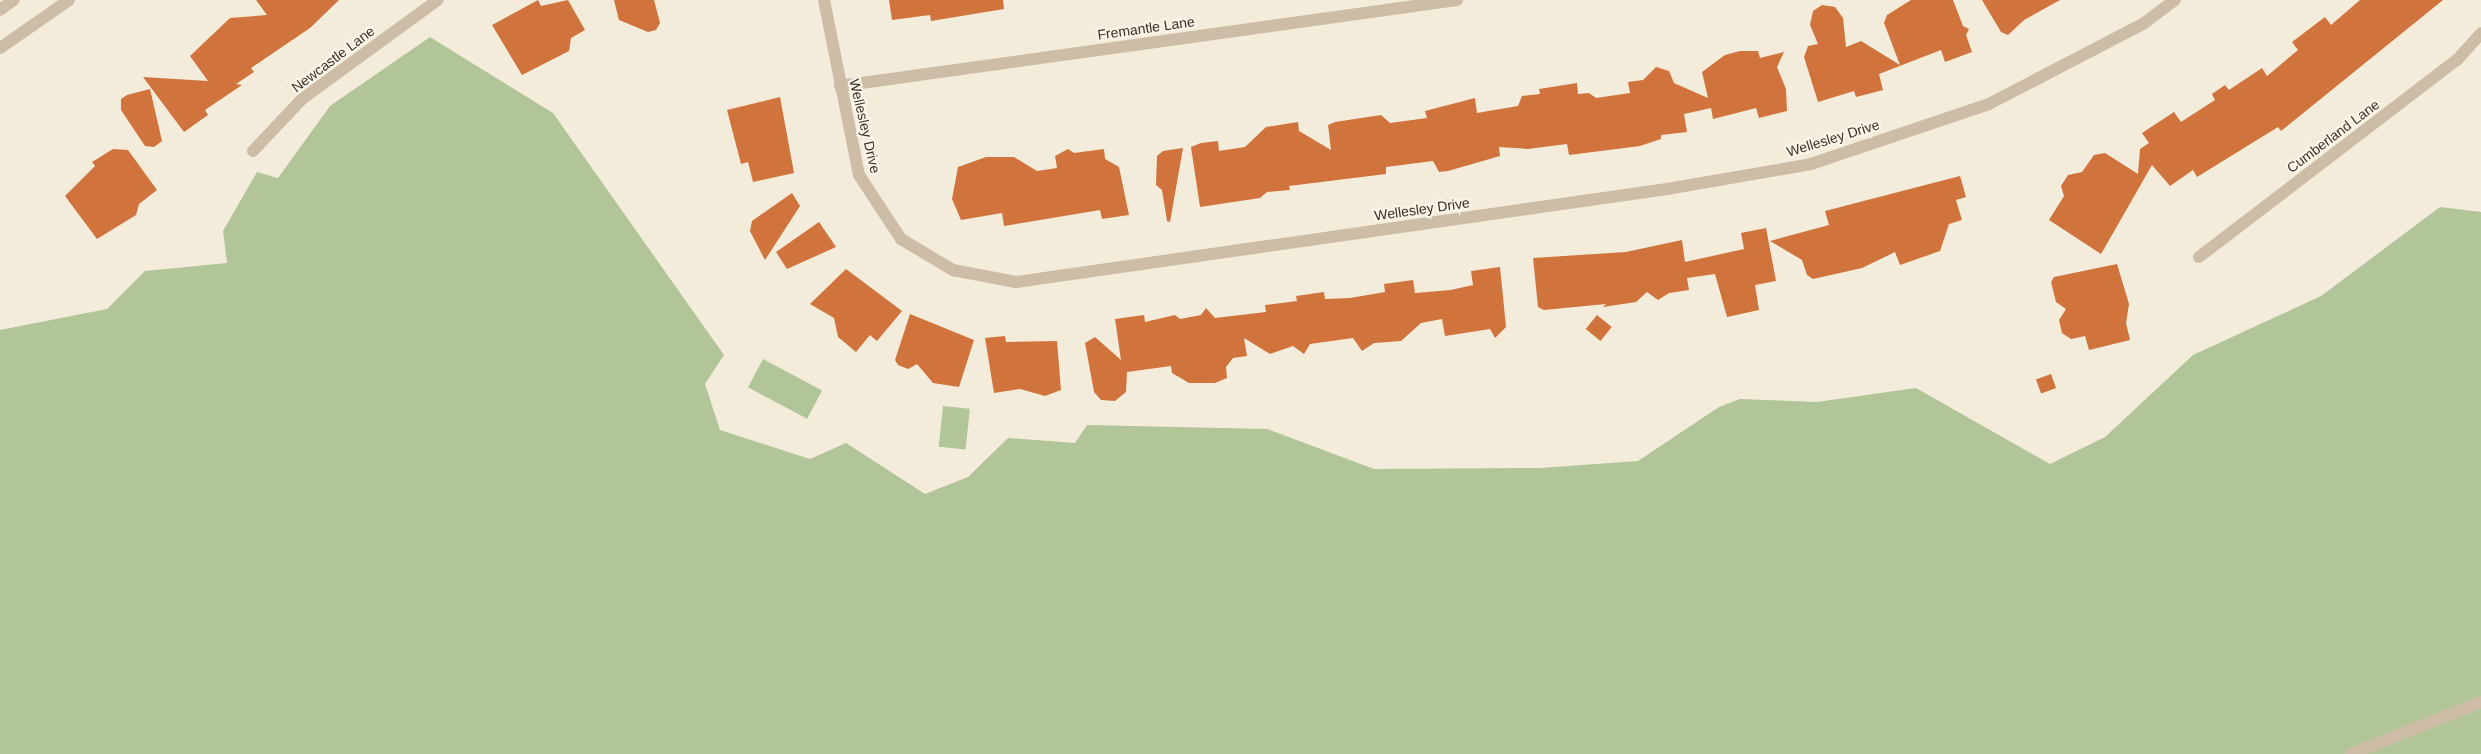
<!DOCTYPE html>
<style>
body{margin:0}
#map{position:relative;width:2481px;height:754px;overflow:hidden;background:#f4ecdb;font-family:Arial,sans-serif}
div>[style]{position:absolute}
.green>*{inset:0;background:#b1c599;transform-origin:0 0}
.building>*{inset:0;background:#d1733c;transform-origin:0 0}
.street>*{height:12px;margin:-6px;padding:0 6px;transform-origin:6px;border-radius:6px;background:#cebda6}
span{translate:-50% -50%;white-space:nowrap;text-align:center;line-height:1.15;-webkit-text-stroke:4.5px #fbf5e8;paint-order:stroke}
.street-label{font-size:14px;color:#392f27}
</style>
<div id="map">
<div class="green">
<i style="clip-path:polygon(430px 37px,553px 113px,724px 355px,705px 384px,720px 430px,810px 459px,846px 443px,925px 494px,968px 477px,1008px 438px,1075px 443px,1087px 425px,1267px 429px,1374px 469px,1540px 468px,1638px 461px,1719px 407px,1740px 399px,1817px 402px,1916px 388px,2050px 464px,2105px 437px,2193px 355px,2321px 296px,2440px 207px,2481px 212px,2481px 754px,0 754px,0 330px,107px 309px,145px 271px,227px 263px,223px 231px,257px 172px,278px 178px,330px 106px)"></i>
<i style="left:763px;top:359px;width:67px;height:32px;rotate:28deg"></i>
<i style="left:943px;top:406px;width:27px;height:41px;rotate:6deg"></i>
</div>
<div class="building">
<i style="clip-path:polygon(256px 0,339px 0,310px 28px,251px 68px,254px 72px,236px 84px,242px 85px,205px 110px,208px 115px,184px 132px,143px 77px,208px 81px,190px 56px,230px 18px,267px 15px)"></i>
<i style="clip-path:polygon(538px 0,541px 6px,568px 0,585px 30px,571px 38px,569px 51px,522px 75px,492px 25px)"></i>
<i style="clip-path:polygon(614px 0,654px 0,660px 23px,656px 30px,648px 32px,619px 20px)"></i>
<i style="clip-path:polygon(889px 0,1003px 0,1004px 9px,931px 21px,930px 15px,892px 20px)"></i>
<i style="clip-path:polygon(1911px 0,1953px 0,1963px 26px,1969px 29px,1966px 35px,1972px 52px,1945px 62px,1941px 50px,1879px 74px,1883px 90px,1856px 97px,1854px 91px,1818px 102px,1804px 57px,1808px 46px,1818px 44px,1810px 25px,1813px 11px,1822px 5px,1835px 7px,1843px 18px,1846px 47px,1861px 41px,1900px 65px,1884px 23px,1887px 15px)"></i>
<i style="clip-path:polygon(1982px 0,2060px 0,2024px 20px,2008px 35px,2001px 32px)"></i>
<i style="clip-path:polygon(2360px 0,2443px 0,2281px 131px,2278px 127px,2197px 177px,2193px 170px,2170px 186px,2152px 165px,2101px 254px,2049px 220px,2064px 196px,2061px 186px,2068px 175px,2082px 172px,2094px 155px,2105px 153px,2138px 174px,2140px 149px,2149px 143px,2142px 133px,2174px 112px,2181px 122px,2215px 100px,2212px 94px,2225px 85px,2229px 90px,2262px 68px,2267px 76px,2298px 50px,2292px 42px,2325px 17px,2331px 25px)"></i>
<i style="clip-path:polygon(1740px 51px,1758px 51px,1760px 58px,1784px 52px,1777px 67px,1786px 89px,1787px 111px,1759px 118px,1756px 108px,1713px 119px,1711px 108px,1684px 114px,1687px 132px,1661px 135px,1661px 139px,1640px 146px,1569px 155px,1567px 144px,1528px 149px,1499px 147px,1500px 156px,1448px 171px,1439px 172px,1433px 161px,1386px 167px,1386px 174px,1289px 186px,1290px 190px,1267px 192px,1260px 198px,1200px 207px,1191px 147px,1201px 143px,1218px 141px,1219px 151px,1245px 147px,1266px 127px,1298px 122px,1299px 131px,1331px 150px,1328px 125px,1335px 122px,1381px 115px,1390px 123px,1427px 118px,1425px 111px,1475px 98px,1477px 113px,1518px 106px,1522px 96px,1540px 94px,1539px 89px,1577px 83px,1578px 94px,1589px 93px,1596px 98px,1630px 93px,1628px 82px,1643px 80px,1656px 67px,1669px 71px,1674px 83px,1708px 98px,1702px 72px,1725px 55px)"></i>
<i style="clip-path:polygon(150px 89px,162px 141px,154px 147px,145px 146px,121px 110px,121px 99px,127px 95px)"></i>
<i style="clip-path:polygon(780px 97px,794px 173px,753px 182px,748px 162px,741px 164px,727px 110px)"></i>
<i style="clip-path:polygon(1183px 148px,1170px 222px,1167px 221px,1162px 190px,1156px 185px,1157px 156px,1163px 151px)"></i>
<i style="clip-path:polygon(113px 149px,128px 150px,157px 190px,139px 204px,136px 215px,97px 239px,65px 196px,95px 166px,92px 162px)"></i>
<i style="clip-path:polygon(1068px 149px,1074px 153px,1104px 149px,1105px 159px,1119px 167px,1129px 215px,1102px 219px,1100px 210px,1004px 226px,1002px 213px,961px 220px,952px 199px,958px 167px,986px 157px,1014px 157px,1037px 171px,1057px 168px,1055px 156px)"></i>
<i style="clip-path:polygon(1960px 176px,1966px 197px,1956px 200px,1962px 220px,1949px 224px,1940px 251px,1900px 265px,1895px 252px,1862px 268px,1813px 279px,1807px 275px,1802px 260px,1770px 241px,1829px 225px,1825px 211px)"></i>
<i style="clip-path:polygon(792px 193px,800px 206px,765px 260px,750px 231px,752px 221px)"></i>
<i style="clip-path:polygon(819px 222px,836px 247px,787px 269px,776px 252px)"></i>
<i style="clip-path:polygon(1766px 228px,1776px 281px,1755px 285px,1759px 310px,1727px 317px,1715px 274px,1687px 278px,1689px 290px,1669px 293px,1658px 300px,1647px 292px,1636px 302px,1603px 307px,1606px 304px,1544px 310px,1538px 307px,1533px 258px,1626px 252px,1682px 240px,1685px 262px,1744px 249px,1741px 233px)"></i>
<i style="clip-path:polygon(2117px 264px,2129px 304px,2126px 323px,2130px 340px,2089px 350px,2085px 336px,2071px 339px,2062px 333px,2059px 320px,2066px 309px,2056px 302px,2051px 282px,2054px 277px)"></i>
<i style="clip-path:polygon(1500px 267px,1506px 327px,1495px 338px,1490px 329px,1445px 336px,1442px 319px,1421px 323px,1401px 341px,1374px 343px,1362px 351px,1353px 338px,1310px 344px,1304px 354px,1293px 346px,1270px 354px,1244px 338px,1247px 356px,1233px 358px,1226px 367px,1227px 378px,1215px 383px,1189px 383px,1172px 373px,1171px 366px,1127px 372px,1126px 392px,1115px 401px,1101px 400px,1094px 392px,1085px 343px,1095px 337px,1121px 360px,1115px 319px,1144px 315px,1145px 322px,1175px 315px,1180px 319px,1201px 315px,1206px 308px,1215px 318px,1266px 312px,1265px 305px,1297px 301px,1296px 296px,1324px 292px,1325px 299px,1350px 298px,1385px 292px,1384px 284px,1413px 280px,1415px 293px,1451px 290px,1473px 285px,1471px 271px)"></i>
<i style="clip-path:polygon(846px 269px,902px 311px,877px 341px,870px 335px,856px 352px,838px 337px,834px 318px,810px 304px)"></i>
<i style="clip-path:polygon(910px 314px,974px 340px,959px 387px,933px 383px,917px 364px,908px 369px,898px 365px,895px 360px)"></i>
<i style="left:1597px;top:315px;width:19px;height:18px;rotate:39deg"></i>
<i style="clip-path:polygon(1005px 336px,1006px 342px,1057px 341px,1061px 390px,1045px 396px,1020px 389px,994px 393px,985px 338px)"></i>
<i style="left:2051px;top:374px;width:15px;height:16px;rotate:70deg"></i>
</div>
<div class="street">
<i style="left:824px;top:0;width:178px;rotate:78.7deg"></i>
<i style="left:859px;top:175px;width:77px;rotate:56.7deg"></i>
<i style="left:901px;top:239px;width:61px;rotate:30.8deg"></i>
<i style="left:953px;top:270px;width:64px;rotate:10.8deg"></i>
<i style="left:1016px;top:282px;width:658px;rotate:-8.13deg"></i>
<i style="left:1667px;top:189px;width:146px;rotate:-9.8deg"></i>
<i style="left:1811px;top:164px;width:188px;rotate:-18.6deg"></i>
<i style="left:1989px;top:104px;width:174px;rotate:-27.5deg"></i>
<i style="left:2143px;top:24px;width:40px;rotate:-37deg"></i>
<i style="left:0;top:10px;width:17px;rotate:-36deg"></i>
<i style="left:0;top:48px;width:84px;rotate:-34.8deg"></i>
<i style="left:840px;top:86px;width:623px;rotate:-7.93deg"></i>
<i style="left:253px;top:151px;width:71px;rotate:-46.7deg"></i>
<i style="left:302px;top:99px;width:168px;rotate:-36.1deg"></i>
<i style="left:2199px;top:257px;width:325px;rotate:-37.4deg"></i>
<i style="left:2457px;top:60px;width:36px;rotate:-48deg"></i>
<i style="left:2351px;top:754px;width:140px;rotate:-21.8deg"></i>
</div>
<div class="street-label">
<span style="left:1146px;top:28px;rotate:-8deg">Fremantle Lane</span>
<span style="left:333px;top:59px;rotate:-37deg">Newcastle Lane</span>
<span style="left:865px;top:126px;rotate:77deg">Wellesley Drive</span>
<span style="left:2333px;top:136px;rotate:-37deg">Cumberland Lane</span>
<span style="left:1833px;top:138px;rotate:-17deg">Wellesley Drive</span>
<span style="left:1422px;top:209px;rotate:-8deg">Wellesley Drive</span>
</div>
</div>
